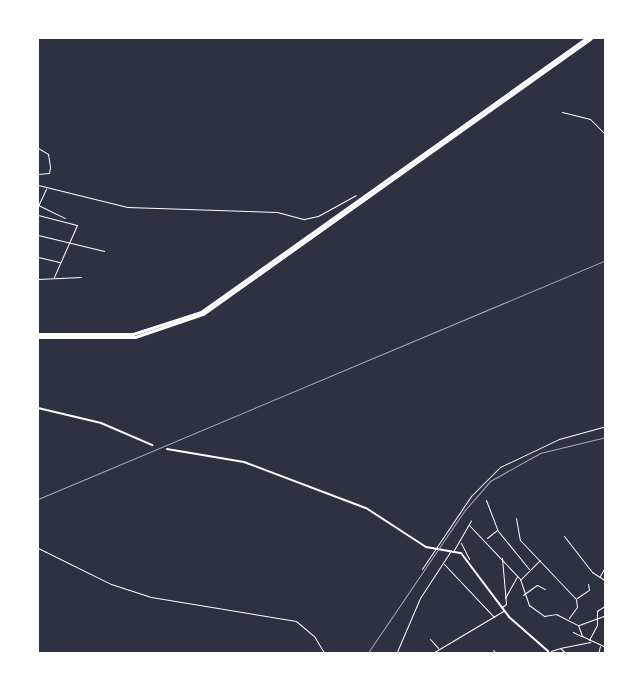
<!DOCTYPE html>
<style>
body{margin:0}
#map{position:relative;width:643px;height:691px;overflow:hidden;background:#2d3142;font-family:Georgia,serif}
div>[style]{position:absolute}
.minor>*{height:1px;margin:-0.5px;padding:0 0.5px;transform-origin:0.5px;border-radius:0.5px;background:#fff}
.tertiary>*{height:2px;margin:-1px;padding:0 1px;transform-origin:1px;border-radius:1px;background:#fff}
.trunk>*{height:3px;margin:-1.5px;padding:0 1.5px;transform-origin:1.5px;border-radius:1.5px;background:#fff}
.rail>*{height:1px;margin:-0.5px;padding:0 0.5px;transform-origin:0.5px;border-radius:0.5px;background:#abadb3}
span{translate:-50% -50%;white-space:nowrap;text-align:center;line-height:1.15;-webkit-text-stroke:5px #fff;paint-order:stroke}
.frame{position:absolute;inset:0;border:39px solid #fff;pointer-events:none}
</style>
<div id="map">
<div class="minor">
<i style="left:562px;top:112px;width:29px;rotate:14deg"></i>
<i style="left:590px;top:119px;width:23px;rotate:45deg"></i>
<i style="left:38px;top:148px;width:12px;rotate:31deg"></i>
<i style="left:48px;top:154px;width:13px;rotate:81deg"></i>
<i style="left:50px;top:167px;width:6px;rotate:99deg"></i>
<i style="left:49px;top:173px;width:11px;rotate:175deg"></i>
<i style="left:38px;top:185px;width:92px;rotate:13.9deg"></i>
<i style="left:127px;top:207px;width:150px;rotate:1.9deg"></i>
<i style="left:277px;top:212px;width:28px;rotate:15deg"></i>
<i style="left:304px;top:219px;width:14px;rotate:-12deg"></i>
<i style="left:318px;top:216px;width:43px;rotate:-28.9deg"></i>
<i style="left:38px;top:205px;width:30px;rotate:26deg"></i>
<i style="left:38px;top:206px;width:19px;rotate:-65deg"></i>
<i style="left:38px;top:215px;width:40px;rotate:14.4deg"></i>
<i style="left:77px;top:225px;width:57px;rotate:113.9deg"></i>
<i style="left:38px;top:235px;width:68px;rotate:13.6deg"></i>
<i style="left:38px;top:257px;width:23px;rotate:13deg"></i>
<i style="left:38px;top:279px;width:43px;rotate:-2.7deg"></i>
<i style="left:486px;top:500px;width:33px;rotate:69deg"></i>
<i style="left:498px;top:531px;width:49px;rotate:50.8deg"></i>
<i style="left:516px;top:518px;width:22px;rotate:80deg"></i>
<i style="left:520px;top:540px;width:81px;rotate:46.5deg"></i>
<i style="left:576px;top:599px;width:8px;rotate:83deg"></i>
<i style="left:577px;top:607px;width:14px;rotate:126deg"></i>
<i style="left:469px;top:525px;width:74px;rotate:46.6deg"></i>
<i style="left:520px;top:579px;width:28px;rotate:71deg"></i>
<i style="left:529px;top:605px;width:19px;rotate:36deg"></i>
<i style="left:544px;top:616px;width:12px;rotate:-9deg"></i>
<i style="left:556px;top:614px;width:25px;rotate:27deg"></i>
<i style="left:578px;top:625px;width:12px;rotate:70deg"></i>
<i style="left:582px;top:636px;width:26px;rotate:25deg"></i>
<i style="left:564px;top:536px;width:46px;rotate:52.1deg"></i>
<i style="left:592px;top:572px;width:17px;rotate:33deg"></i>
<i style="left:487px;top:538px;width:13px;rotate:-39deg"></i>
<i style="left:461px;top:543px;width:18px;rotate:63deg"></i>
<i style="left:38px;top:548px;width:81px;rotate:26.3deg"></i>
<i style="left:111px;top:584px;width:42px;rotate:18deg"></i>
<i style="left:151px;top:597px;width:147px;rotate:9.4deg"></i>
<i style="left:296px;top:621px;width:23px;rotate:40deg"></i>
<i style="left:314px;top:636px;width:21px;rotate:59deg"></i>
<i style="left:454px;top:550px;width:34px;rotate:-60deg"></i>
<i style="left:502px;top:558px;width:46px;rotate:85deg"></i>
<i style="left:506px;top:604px;width:5px;rotate:143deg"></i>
<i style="left:444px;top:564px;width:73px;rotate:46.7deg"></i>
<i style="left:422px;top:569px;width:88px;rotate:-56.1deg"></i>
<i style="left:471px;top:496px;width:41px;rotate:-45deg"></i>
<i style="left:500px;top:467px;width:65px;rotate:-25.4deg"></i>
<i style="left:559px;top:439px;width:49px;rotate:-15.5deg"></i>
<i style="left:600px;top:576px;width:13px;rotate:-61deg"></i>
<i style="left:520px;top:580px;width:28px;rotate:-45deg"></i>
<i style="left:523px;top:595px;width:17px;rotate:-36deg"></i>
<i style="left:537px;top:585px;width:9px;rotate:27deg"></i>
<i style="left:505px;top:598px;width:25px;rotate:-61deg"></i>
<i style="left:577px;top:598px;width:14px;rotate:-34deg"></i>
<i style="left:589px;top:590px;width:6px;rotate:-99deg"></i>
<i style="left:579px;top:625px;width:29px;rotate:-20deg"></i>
<i style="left:573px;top:632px;width:9px;rotate:27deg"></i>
<i style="left:430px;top:639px;width:12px;rotate:48deg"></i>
<i style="left:589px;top:640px;width:17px;rotate:-62deg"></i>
<i style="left:597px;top:625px;width:14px;rotate:-90deg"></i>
<i style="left:597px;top:611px;width:11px;rotate:-34deg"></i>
<i style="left:560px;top:648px;width:31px;rotate:-11deg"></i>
<i style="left:493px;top:650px;width:6px;rotate:45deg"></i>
<i style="left:551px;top:651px;width:9px;rotate:-18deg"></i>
<i style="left:560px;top:648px;width:9px;rotate:41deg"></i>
<i style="left:396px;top:654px;width:61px;rotate:-66.8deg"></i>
<i style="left:420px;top:598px;width:55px;rotate:-56.9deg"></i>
<i style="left:431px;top:654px;width:84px;rotate:-30.8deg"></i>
<i style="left:598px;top:654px;width:8px;rotate:-76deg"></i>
</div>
<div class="tertiary">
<i style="left:38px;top:408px;width:65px;rotate:13.4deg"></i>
<i style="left:101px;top:423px;width:56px;rotate:23.3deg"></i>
<i style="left:167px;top:449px;width:78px;rotate:9.6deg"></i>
<i style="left:244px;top:462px;width:130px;rotate:20.7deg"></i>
<i style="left:366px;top:508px;width:72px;rotate:33deg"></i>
<i style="left:426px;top:547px;width:36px;rotate:10deg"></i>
<i style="left:461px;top:553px;width:80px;rotate:53.1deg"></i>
<i style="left:509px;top:617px;width:52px;rotate:41.1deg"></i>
<i style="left:548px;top:654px;width:4px"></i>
</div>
<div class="trunk">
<i style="left:38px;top:334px;width:95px"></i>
<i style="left:133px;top:334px;width:71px;rotate:-17.9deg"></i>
<i style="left:201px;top:312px;width:473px;rotate:-35.4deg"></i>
<i style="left:38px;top:337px;width:97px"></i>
<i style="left:135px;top:337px;width:72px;rotate:-18.7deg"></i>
<i style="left:203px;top:314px;width:476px;rotate:-35.4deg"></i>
</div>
<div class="rail">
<i style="left:38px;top:499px;width:616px;rotate:-22.82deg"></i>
<i style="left:367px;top:654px;width:174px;rotate:-55.8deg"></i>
<i style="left:465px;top:510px;width:38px;rotate:-49deg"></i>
<i style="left:490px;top:481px;width:57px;rotate:-29.2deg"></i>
<i style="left:540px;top:453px;width:68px;rotate:-13.6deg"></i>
</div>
<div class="frame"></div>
</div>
